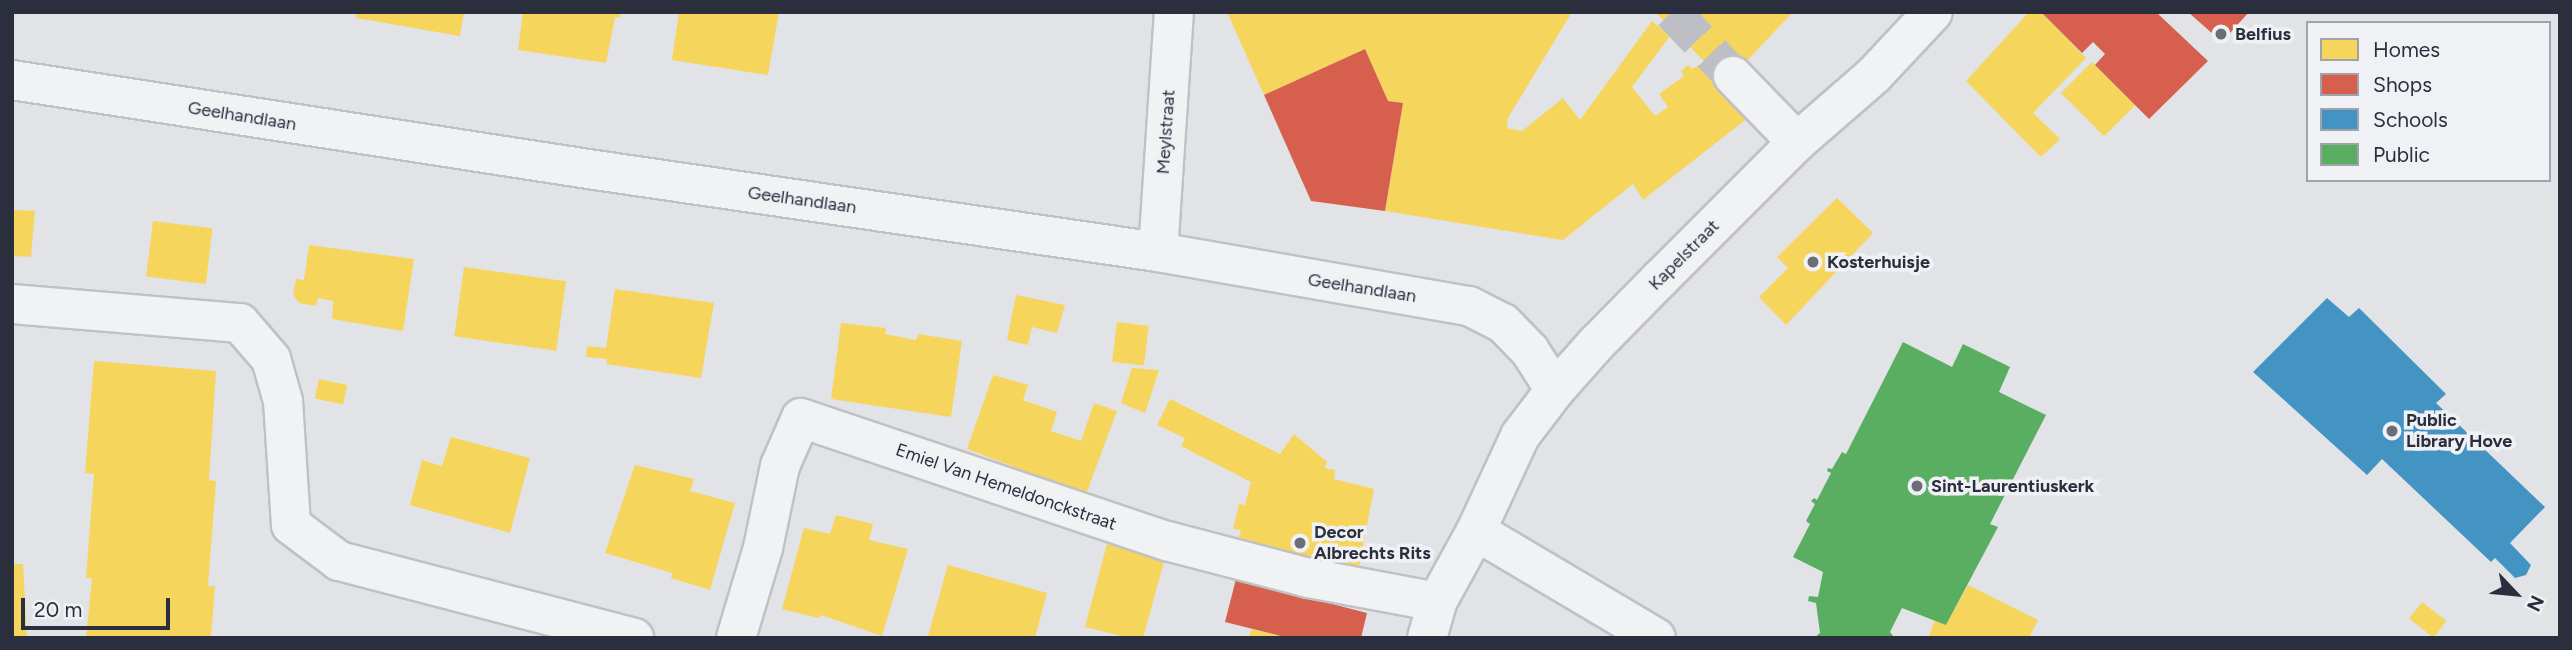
<!DOCTYPE html>
<style>
body{margin:0}
#map{position:relative;width:2572px;height:650px;overflow:hidden;background:#e2e3e7;font-family:Figtree,sans-serif}
div>[style]{position:absolute}
.homes>*{inset:0;background:#f6d55c;transform-origin:0 0}
.shops>*{inset:0;background:#d6604d}
.schools>*{inset:0;background:#4393c3}
.public>*{inset:0;background:#5aae61}
.minor-tunnel>*{height:38px;margin-top:-19px;transform-origin:0;background:repeating-linear-gradient(90deg,#bdbfc5 0 38px,transparent 0 57px)}
.roads{filter:drop-shadow(2px 0 #c0c1c5) drop-shadow(-2px 0 #c0c1c5) drop-shadow(0 2px #c0c1c5) drop-shadow(0 -2px #c0c1c5)}
.minor>*{height:38px;margin:-19px;padding:0 19px;transform-origin:19px;border-radius:19px;background:#f1f2f4}
.dots>*{width:19px;height:19px;translate:-50% -50%;box-sizing:border-box;border:4px solid #f0f1f5;border-radius:50%}
span{translate:-50% -50%;white-space:nowrap;text-align:center;line-height:1.15;-webkit-text-stroke:7px #f0f1f5;paint-order:stroke}
.poi-label{font-size:18px;color:#2b2f3d;font-weight:700}
.left{translate:0 -50%;text-align:left}
.street-label{font-size:18px;color:#2b2f3d}
.frame{position:absolute;inset:0;border:14px solid #2b2f3d;pointer-events:none}
.legend{position:absolute;left:2306px;top:21px;width:245px;height:161px;box-sizing:border-box;background:#f0f1f5;border:2px solid #a1a3ab;margin:0;padding:9px 12px;list-style:none;font-size:21px;color:#2b2f3d}
.legend li{display:flex;align-items:center;gap:14px;height:35px}
.legend b{width:35px;border:2px solid #a1a3ab}
.north{position:absolute;left:2481px;top:559px;width:70px;height:70px;-webkit-text-stroke:5px #f0f1f5;paint-order:stroke;rotate:116deg;font-size:19px;font-weight:700;line-height:28px;text-align:center;color:#2b2f3d}
.north::after{content:'';display:block;margin:auto;width:24px;height:32px;background:#2b2f3d;clip-path:polygon(50% 0,100% 100%,50% 72%,0 100%)}
.scale{position:absolute;left:21px;top:598px;width:149px;height:32px;box-sizing:border-box;border:4px solid #2b2f3d;border-top:0;padding-left:9px;font-size:21px;line-height:24px;white-space:nowrap;color:#2b2f3d;-webkit-text-stroke:5px #f0f1f5;paint-order:stroke}
</style>
<div id="map">
<div class="homes">
<i style="clip-path:polygon(356px 12px,464px 12px,460px 36px,356px 18px)"></i>
<i style="clip-path:polygon(523px 12px,620px 12px,620px 18px,615px 17px,606px 63px,518px 50px)"></i>
<i style="clip-path:polygon(679px 12px,779px 12px,768px 75px,672px 60px)"></i>
<i style="clip-path:polygon(1227px 12px,1572px 12px,1508px 118px,1507px 128px,1522px 131px,1563px 98px,1580px 120px,1652px 21px,1670px 36px,1632px 87px,1655px 116px,1668px 107px,1659px 94px,1684px 76px,1681px 71px,1688px 65px,1692px 69px,1699px 65px,1710px 75px,1713px 72px,1749px 117px,1643px 200px,1633px 184px,1563px 240px,1385px 211px,1403px 103px,1388px 101px,1365px 49px,1264px 95px)"></i>
<i style="clip-path:polygon(1655px 12px,1793px 12px,1726px 83px)"></i>
<i style="clip-path:polygon(2029px 12px,2041px 12px,2086px 58px,2033px 113px,2060px 139px,2041px 157px,1966px 81px)"></i>
<i style="left:2092px;top:62px;width:61px;height:44px;rotate:45deg"></i>
<i style="clip-path:polygon(1837px 198px,1873px 233px,1786px 325px,1759px 297px,1788px 268px,1777px 257px)"></i>
<i style="clip-path:polygon(12px 210px,35px 211px,31px 257px,15px 256px,12px 250px)"></i>
<i style="left:153px;top:221px;width:60px;height:56px;rotate:7deg"></i>
<i style="clip-path:polygon(309px 245px,414px 259px,403px 331px,332px 319px,333px 301px,318px 298px,316px 306px,299px 303px,293px 294px,296px 279px,304px 280px)"></i>
<i style="left:464px;top:267px;width:103px;height:70px;rotate:8deg"></i>
<i style="clip-path:polygon(615px 289px,714px 303px,701px 378px,606px 364px,607px 359px,586px 357px,587px 346px,606px 348px)"></i>
<i style="clip-path:polygon(1016px 295px,1065px 305px,1057px 333px,1032px 327px,1028px 345px,1007px 340px)"></i>
<i style="left:1117px;top:322px;width:32px;height:40px;rotate:7deg"></i>
<i style="clip-path:polygon(841px 323px,886px 328px,885px 334px,916px 340px,918px 334px,962px 341px,951px 417px,831px 399px)"></i>
<i style="clip-path:polygon(94px 361px,216px 371px,209px 480px,216px 481px,208px 586px,215px 586px,211px 638px,86px 638px,92px 578px,86px 578px,94px 474px,85px 473px)"></i>
<i style="clip-path:polygon(1132px 368px,1159px 370px,1145px 413px,1121px 403px)"></i>
<i style="clip-path:polygon(993px 375px,1028px 385px,1023px 400px,1057px 412px,1051px 431px,1081px 441px,1094px 403px,1117px 411px,1086px 494px,967px 449px)"></i>
<i style="left:319px;top:379px;width:29px;height:20px;rotate:12deg"></i>
<i style="clip-path:polygon(1170px 399px,1280px 454px,1294px 434px,1327px 462px,1325px 468px,1335px 470px,1334px 479px,1374px 489px,1357px 577px,1235px 550px,1241px 530px,1233px 529px,1239px 504px,1245px 505px,1251px 482px,1181px 446px,1185px 438px,1157px 425px)"></i>
<i style="clip-path:polygon(451px 437px,530px 458px,510px 533px,410px 505px,422px 460px,442px 466px)"></i>
<i style="clip-path:polygon(635px 465px,694px 479px,690px 491px,735px 503px,710px 590px,671px 578px,672px 573px,605px 553px)"></i>
<i style="clip-path:polygon(836px 515px,873px 524px,869px 540px,908px 549px,882px 636px,821px 615px,819px 618px,782px 609px,804px 528px,830px 534px)"></i>
<i style="clip-path:polygon(1107px 544px,1165px 558px,1143px 638px,1129px 638px,1085px 627px)"></i>
<i style="clip-path:polygon(12px 564px,23px 564px,27px 638px,12px 638px)"></i>
<i style="clip-path:polygon(948px 565px,1047px 593px,1035px 638px,928px 636px)"></i>
<i style="clip-path:polygon(1968px 585px,2038px 620px,2029px 638px,1928px 638px,1935px 620px,1946px 625px)"></i>
<i style="left:2422px;top:602px;width:31px;height:21px;rotate:38deg"></i>
<i style="clip-path:polygon(1251px 629px,1284px 637px,1284px 638px,1249px 638px)"></i>
</div>
<div class="shops">
<i style="clip-path:polygon(2041px 12px,2156px 12px,2208px 61px,2149px 119px,2095px 65px,2105px 54px,2093px 42px,2082px 53px)"></i>
<i style="clip-path:polygon(2188px 12px,2249px 12px,2222px 42px)"></i>
<i style="clip-path:polygon(1365px 49px,1388px 101px,1403px 103px,1385px 211px,1311px 201px,1264px 95px)"></i>
<i style="clip-path:polygon(1236px 579px,1367px 613px,1361px 638px,1289px 638px,1225px 622px)"></i>
</div>
<div class="schools">
<i style="clip-path:polygon(2327px 298px,2349px 317px,2359px 308px,2446px 394px,2436px 403px,2545px 507px,2510px 543px,2531px 565px,2526px 575px,2515px 578px,2495px 558px,2491px 562px,2382px 459px,2367px 475px,2253px 372px)"></i>
</div>
<div class="public">
<i style="clip-path:polygon(1903px 342px,1952px 367px,1963px 344px,2010px 367px,1999px 392px,2046px 415px,1990px 524px,1998px 527px,1946px 625px,1902px 608px,1890px 632px,1895px 638px,1814px 638px,1820px 633px,1816px 603px,1808px 601px,1809px 596px,1818px 597px,1823px 572px,1793px 557px,1810px 524px,1806px 521px,1815px 504px,1811px 501px,1814px 498px,1817px 500px,1831px 473px,1827px 471px,1828px 468px,1832px 469px,1842px 452px,1846px 454px)"></i>
</div>
<div class="minor-tunnel">
<i style="left:1672px;top:12px;width:88px;rotate:46.4deg"></i>
</div>
<div class="roads">
<div class="minor">
<i style="left:1733px;top:76px;width:92px;rotate:45.9deg"></i>
<i style="left:12px;top:80px;width:590px;rotate:8.78deg"></i>
<i style="left:595px;top:170px;width:569px;rotate:8.29deg"></i>
<i style="left:1158px;top:252px;width:316px;rotate:9.9deg"></i>
<i style="left:1469px;top:306px;width:38px;rotate:27deg"></i>
<i style="left:1503px;top:323px;width:39px;rotate:46deg"></i>
<i style="left:1530px;top:351px;width:46px;rotate:57.3deg"></i>
<i style="left:1158px;top:252px;width:241px;rotate:-86.2deg"></i>
<i style="left:12px;top:304px;width:229px;rotate:4.8deg"></i>
<i style="left:240px;top:323px;width:48px;rotate:49.3deg"></i>
<i style="left:271px;top:359px;width:44px;rotate:74.1deg"></i>
<i style="left:283px;top:401px;width:124px;rotate:86.3deg"></i>
<i style="left:291px;top:525px;width:60px;rotate:36.9deg"></i>
<i style="left:339px;top:561px;width:305px;rotate:14.6deg"></i>
<i style="left:1476px;top:531px;width:209px;rotate:30.7deg"></i>
<i style="left:736px;top:638px;width:94px;rotate:-73.3deg"></i>
<i style="left:763px;top:548px;width:84px;rotate:-78.3deg"></i>
<i style="left:780px;top:466px;width:52px;rotate:-66.4deg"></i>
<i style="left:801px;top:418px;width:386px;rotate:18.6deg"></i>
<i style="left:1167px;top:541px;width:147px;rotate:14.6deg"></i>
<i style="left:1309px;top:578px;width:130px;rotate:10.6deg"></i>
<i style="left:1427px;top:638px;width:37px;rotate:-74deg"></i>
<i style="left:1437px;top:602px;width:81px;rotate:-61.2deg"></i>
<i style="left:1476px;top:531px;width:105px;rotate:-65.1deg"></i>
<i style="left:1520px;top:436px;width:58px;rotate:-52.7deg"></i>
<i style="left:1555px;top:390px;width:62px;rotate:-48.3deg"></i>
<i style="left:1596px;top:344px;width:90px;rotate:-45.5deg"></i>
<i style="left:1659px;top:280px;width:195px;rotate:-45deg"></i>
<i style="left:1797px;top:142px;width:102px;rotate:-41deg"></i>
<i style="left:1874px;top:75px;width:86px;rotate:-46.9deg"></i>
</div>
</div>
<div class="dots">
<i style="left:2221px;top:34px;background:#6b6e78"></i>
<i style="left:1813px;top:262px;background:#6b6e78"></i>
<i style="left:2392px;top:431px;background:#6b6e78"></i>
<i style="left:1917px;top:486px;background:#6b6e78"></i>
<i style="left:1300px;top:543px;background:#6b6e78"></i>
</div>
<div class="poi-label">
<span class="left" style="left:2235px;top:34px">Belfius</span>
<span class="left" style="left:1827px;top:262px">Kosterhuisje</span>
<span class="left" style="left:2406px;top:431px">Public<br>Library Hove</span>
<span class="left" style="left:1931px;top:486px">Sint-Laurentiuskerk</span>
<span class="left" style="left:1314px;top:543px">Decor<br>Albrechts Rits</span>
</div>
<div class="street-label">
<span style="left:242px;top:116px;rotate:9deg">Geelhandlaan</span>
<span style="left:1166px;top:132px;rotate:-86deg">Meylstraat</span>
<span style="left:802px;top:200px;rotate:8deg">Geelhandlaan</span>
<span style="left:1684px;top:255px;rotate:-45deg">Kapelstraat</span>
<span style="left:1362px;top:288px;rotate:9deg">Geelhandlaan</span>
<span style="left:1006px;top:487px;rotate:19deg">Emiel Van Hemeldonckstraat</span>
</div>
<div class="frame"></div>
<ul class="legend">
<li><b style="height:19px;background:#f6d55c"></b>Homes</li>
<li><b style="height:19px;background:#d6604d"></b>Shops</li>
<li><b style="height:19px;background:#4393c3"></b>Schools</li>
<li><b style="height:19px;background:#5aae61"></b>Public</li>
</ul>
<div class="north">N</div>
<div class="scale">20 m</div>
</div>
